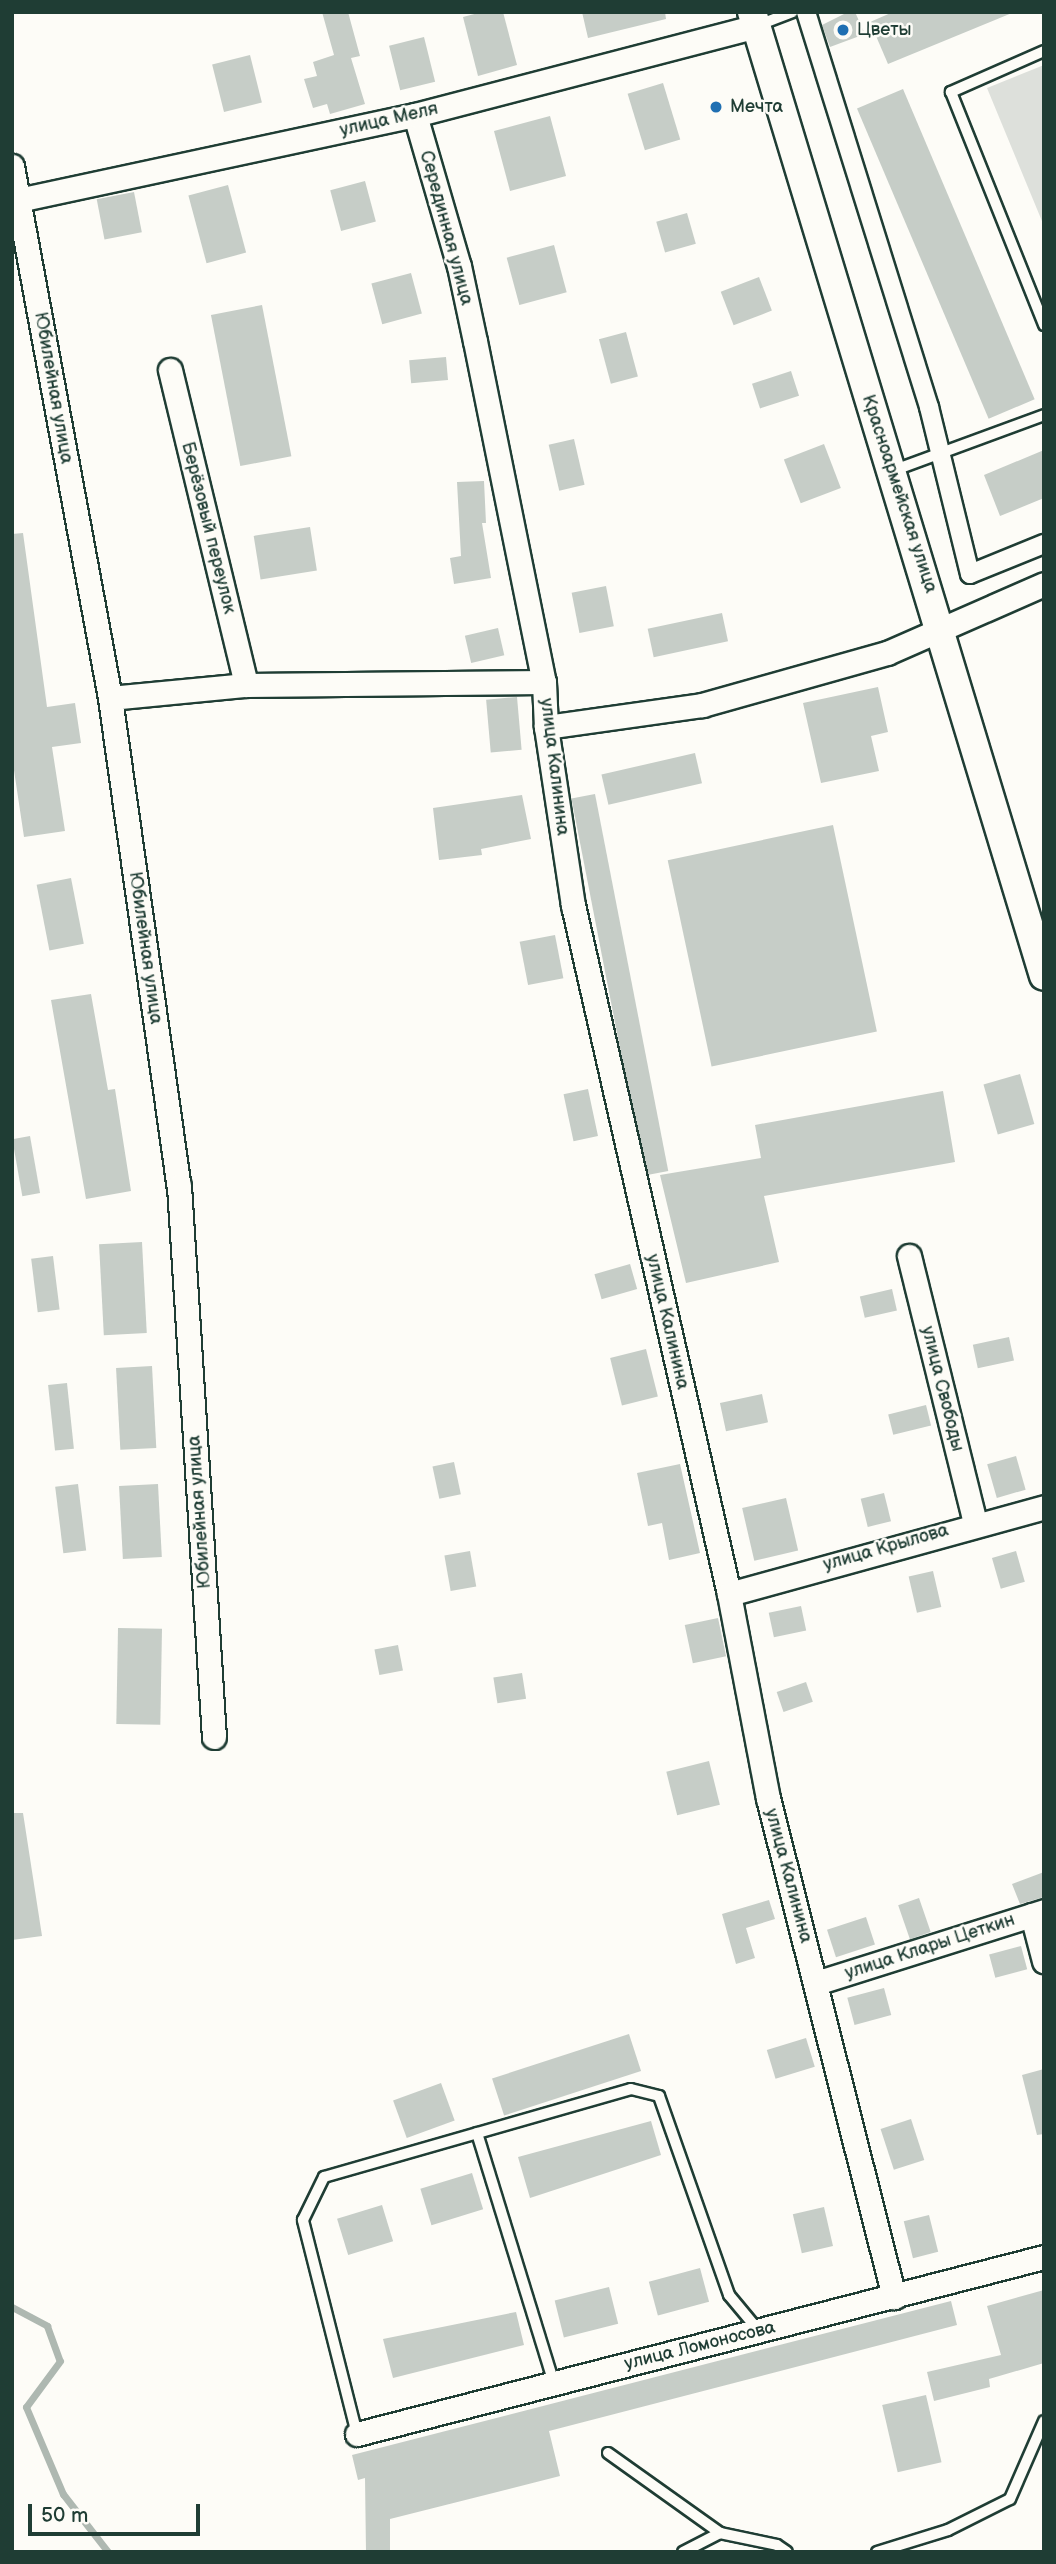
<!DOCTYPE html>
<meta charset="utf-8">
<style>
body{margin:0}
#map{position:relative;width:1056px;height:2564px;overflow:hidden;background:#fdfcf7;font-family:"Balsamiq Sans",sans-serif}
div>[style]{position:absolute}
.green>*{inset:0;background:#dde0db}
.stream>*{height:7px;margin:-3.5px;padding:0 3.5px;transform-origin:3.5px;border-radius:3.5px;background:#aeb8b1}
.building>*{inset:0;background:#c6cdc7;transform-origin:0 0}
.roads{filter:drop-shadow(2px 0 #1f3d34) drop-shadow(-2px 0 #1f3d34) drop-shadow(0 2px #1f3d34) drop-shadow(0 -2px #1f3d34)}
.service>*{height:10px;margin:-5px;padding:0 5px;transform-origin:5px;border-radius:5px;background:#fdfcf7}
.pedestrian>*{height:18px;margin:-9px;padding:0 9px;transform-origin:9px;border-radius:9px;background:#fdfcf7}
.minor>*{height:23px;margin:-11.5px;padding:0 11.5px;transform-origin:11.5px;border-radius:11.5px;background:#fdfcf7}
.tertiary>*{height:28px;margin:-14px;padding:0 14px;transform-origin:14px;border-radius:14px;background:#fdfcf7}
.dots>*{width:19px;height:19px;translate:-50% -50%;box-sizing:border-box;border:4px solid #fdfcf7;border-radius:50%}
span{translate:-50% -50%;white-space:nowrap;text-align:center;line-height:1.15;-webkit-text-stroke:5px #fdfcf7;paint-order:stroke}
.poi-label{font-size:18px;color:#1f3d34}
.left{translate:0 -50%;text-align:left}
.street-label{font-size:18px;color:#1f3d34}
.frame{position:absolute;inset:0;border:14px solid #1f3d34;pointer-events:none}
.scale{position:absolute;left:28px;top:2504px;width:172px;height:32px;box-sizing:border-box;border:4px solid #1f3d34;border-top:0;padding-left:9px;font-size:21px;line-height:24px;white-space:nowrap;color:#1f3d34;-webkit-text-stroke:5px #fdfcf7;paint-order:stroke}
</style>
<div id="map">
<div class="green">
<i style="clip-path:polygon(1044px 65px,1044px 226px,987px 88px)"></i>
</div>
<div class="stream">
<i style="left:12px;top:2307px;width:40px;rotate:28deg"></i>
<i style="left:47px;top:2326px;width:37px;rotate:70deg"></i>
<i style="left:60px;top:2361px;width:57px;rotate:126.5deg"></i>
<i style="left:26px;top:2407px;width:95px;rotate:67deg"></i>
<i style="left:63px;top:2494px;width:73px;rotate:52.2deg"></i>
</div>
<div class="building">
<i style="clip-path:polygon(322px 12px,348px 12px,360px 56px,351px 58px,365px 104px,330px 114px,327px 104px,313px 108px,304px 79px,317px 76px,313px 62px,334px 55px)"></i>
<i style="clip-path:polygon(482px 12px,503px 12px,517px 65px,478px 76px,463px 17px)"></i>
<i style="clip-path:polygon(582px 12px,665px 12px,666px 19px,588px 38px)"></i>
<i style="clip-path:polygon(848px 12px,855px 12px,865px 34px,830px 47px,822px 25px)"></i>
<i style="clip-path:polygon(893px 12px,1012px 12px,1012px 13px,888px 64px,870px 22px)"></i>
<i style="left:424px;top:37px;width:46px;height:36px;rotate:76deg"></i>
<i style="left:250px;top:55px;width:49px;height:39px;rotate:76deg"></i>
<i style="left:663px;top:83px;width:59px;height:37px;rotate:73deg"></i>
<i style="left:903px;top:89px;width:337px;height:50px;rotate:67deg"></i>
<i style="left:550px;top:116px;width:62px;height:58px;rotate:75deg"></i>
<i style="left:365px;top:181px;width:42px;height:36px;rotate:75deg"></i>
<i style="left:228px;top:185px;width:70px;height:41px;rotate:75deg"></i>
<i style="left:134px;top:192px;width:41px;height:38px;rotate:79deg"></i>
<i style="left:687px;top:213px;width:32px;height:32px;rotate:74deg"></i>
<i style="left:554px;top:245px;width:49px;height:49px;rotate:75deg"></i>
<i style="left:411px;top:273px;width:42px;height:41px;rotate:75deg"></i>
<i style="left:759px;top:277px;width:36px;height:41px;rotate:69deg"></i>
<i style="left:262px;top:305px;width:154px;height:52px;rotate:79deg"></i>
<i style="left:626px;top:332px;width:46px;height:28px;rotate:75deg"></i>
<i style="left:446px;top:357px;width:23px;height:37px;rotate:85deg"></i>
<i style="left:791px;top:371px;width:26px;height:41px;rotate:72deg"></i>
<i style="left:574px;top:439px;width:47px;height:26px;rotate:77deg"></i>
<i style="left:824px;top:444px;width:47px;height:43px;rotate:69deg"></i>
<i style="clip-path:polygon(1044px 450px,1044px 498px,1000px 516px,984px 475px)"></i>
<i style="clip-path:polygon(484px 481px,486px 523px,482px 523px,491px 578px,454px 584px,450px 558px,461px 556px,457px 482px)"></i>
<i style="left:310px;top:527px;width:44px;height:57px;rotate:81deg"></i>
<i style="clip-path:polygon(23px 533px,47px 707px,75px 703px,81px 743px,52px 747px,65px 831px,24px 837px,12px 757px,12px 534px)"></i>
<i style="left:606px;top:586px;width:41px;height:35px;rotate:79deg"></i>
<i style="left:722px;top:613px;width:29px;height:76px;rotate:78deg"></i>
<i style="left:498px;top:628px;width:28px;height:34px;rotate:77deg"></i>
<i style="clip-path:polygon(878px 687px,888px 732px,871px 736px,879px 771px,821px 783px,803px 703px)"></i>
<i style="left:517px;top:697px;width:53px;height:31px;rotate:85deg"></i>
<i style="left:695px;top:753px;width:31px;height:96px;rotate:77deg"></i>
<i style="left:595px;top:794px;width:384px;height:24px;rotate:79deg"></i>
<i style="clip-path:polygon(522px 795px,531px 839px,481px 849px,482px 855px,439px 860px,433px 808px)"></i>
<i style="left:833px;top:825px;width:211px;height:169px;rotate:78deg"></i>
<i style="left:71px;top:878px;width:67px;height:35px;rotate:79deg"></i>
<i style="left:555px;top:935px;width:44px;height:36px;rotate:79deg"></i>
<i style="clip-path:polygon(91px 994px,108px 1090px,115px 1089px,131px 1191px,86px 1199px,51px 1000px)"></i>
<i style="left:1020px;top:1074px;width:52px;height:38px;rotate:74deg"></i>
<i style="left:588px;top:1089px;width:48px;height:25px;rotate:78deg"></i>
<i style="clip-path:polygon(943px 1091px,955px 1162px,764px 1196px,779px 1262px,686px 1283px,660px 1175px,761px 1158px,755px 1125px)"></i>
<i style="left:30px;top:1136px;width:58px;height:18px;rotate:80deg"></i>
<i style="left:142px;top:1242px;width:91px;height:43px;rotate:87deg"></i>
<i style="left:53px;top:1256px;width:54px;height:22px;rotate:83deg"></i>
<i style="left:630px;top:1264px;width:26px;height:37px;rotate:74deg"></i>
<i style="left:892px;top:1289px;width:22px;height:33px;rotate:77deg"></i>
<i style="left:1009px;top:1337px;width:24px;height:37px;rotate:78deg"></i>
<i style="left:646px;top:1349px;width:49px;height:37px;rotate:76deg"></i>
<i style="left:152px;top:1366px;width:82px;height:36px;rotate:87deg"></i>
<i style="left:67px;top:1383px;width:66px;height:19px;rotate:84deg"></i>
<i style="left:762px;top:1394px;width:29px;height:43px;rotate:78deg"></i>
<i style="left:926px;top:1405px;width:21px;height:39px;rotate:76deg"></i>
<i style="left:1016px;top:1456px;width:35px;height:30px;rotate:74deg"></i>
<i style="left:454px;top:1462px;width:33px;height:22px;rotate:78deg"></i>
<i style="clip-path:polygon(680px 1464px,700px 1553px,669px 1560px,662px 1523px,648px 1526px,637px 1473px)"></i>
<i style="left:78px;top:1484px;width:67px;height:23px;rotate:83deg"></i>
<i style="left:158px;top:1484px;width:73px;height:39px;rotate:87deg"></i>
<i style="left:884px;top:1493px;width:29px;height:24px;rotate:76deg"></i>
<i style="left:786px;top:1498px;width:54px;height:45px;rotate:77deg"></i>
<i style="left:470px;top:1551px;width:36px;height:26px;rotate:80deg"></i>
<i style="left:1016px;top:1551px;width:32px;height:25px;rotate:74deg"></i>
<i style="left:933px;top:1571px;width:37px;height:25px;rotate:77deg"></i>
<i style="left:801px;top:1606px;width:25px;height:33px;rotate:78deg"></i>
<i style="left:718px;top:1618px;width:39px;height:34px;rotate:78deg"></i>
<i style="left:118px;top:1628px;width:44px;height:96px;rotate:1deg"></i>
<i style="left:398px;top:1645px;width:26px;height:24px;rotate:79deg"></i>
<i style="left:522px;top:1673px;width:26px;height:29px;rotate:81deg"></i>
<i style="left:806px;top:1682px;width:21px;height:31px;rotate:71deg"></i>
<i style="left:709px;top:1761px;width:45px;height:44px;rotate:76deg"></i>
<i style="clip-path:polygon(12px 1813px,23px 1813px,42px 1936px,12px 1940px)"></i>
<i style="clip-path:polygon(1044px 1872px,1044px 1897px,1020px 1904px,1012px 1884px)"></i>
<i style="left:919px;top:1898px;width:36px;height:22px;rotate:71deg"></i>
<i style="clip-path:polygon(769px 1900px,775px 1919px,746px 1928px,755px 1958px,736px 1964px,722px 1914px)"></i>
<i style="left:866px;top:1917px;width:29px;height:41px;rotate:72deg"></i>
<i style="left:1021px;top:1946px;width:24px;height:33px;rotate:75deg"></i>
<i style="left:884px;top:1988px;width:28px;height:38px;rotate:75deg"></i>
<i style="left:629px;top:2034px;width:39px;height:144px;rotate:72deg"></i>
<i style="left:806px;top:2038px;width:30px;height:41px;rotate:73deg"></i>
<i style="clip-path:polygon(1044px 2069px,1044px 2134px,1037px 2135px,1022px 2075px)"></i>
<i style="left:441px;top:2083px;width:40px;height:51px;rotate:70deg"></i>
<i style="left:911px;top:2119px;width:43px;height:32px;rotate:72deg"></i>
<i style="clip-path:polygon(651px 2121px,661px 2155px,530px 2198px,518px 2157px)"></i>
<i style="left:472px;top:2173px;width:38px;height:54px;rotate:73deg"></i>
<i style="left:382px;top:2205px;width:38px;height:47px;rotate:73deg"></i>
<i style="left:824px;top:2207px;width:40px;height:32px;rotate:77deg"></i>
<i style="left:929px;top:2215px;width:38px;height:26px;rotate:76deg"></i>
<i style="left:700px;top:2268px;width:35px;height:53px;rotate:75deg"></i>
<i style="left:609px;top:2287px;width:38px;height:56px;rotate:76deg"></i>
<i style="clip-path:polygon(1044px 2290px,1044px 2363px,989px 2379px,990px 2387px,934px 2401px,927px 2372px,1001px 2355px,987px 2306px)"></i>
<i style="clip-path:polygon(951px 2301px,957px 2325px,549px 2431px,560px 2476px,390px 2519px,390px 2552px,366px 2552px,365px 2478px,358px 2480px,352px 2455px)"></i>
<i style="clip-path:polygon(516px 2312px,524px 2345px,393px 2378px,383px 2339px)"></i>
<i style="left:926px;top:2395px;width:69px;height:45px;rotate:77deg"></i>
</div>
<div class="roads">
<div class="service">
<i style="left:756px;top:26px;width:39px;rotate:-21deg"></i>
<i style="left:1044px;top:51px;width:102px;rotate:156.2deg"></i>
<i style="left:951px;top:92px;width:251px;rotate:68.2deg"></i>
<i style="left:892px;top:471px;width:162px;rotate:-20.2deg"></i>
<i style="left:477px;top:2133px;width:263px;rotate:72.9deg"></i>
<i style="left:357px;top:2434px;width:221px;rotate:-104.2deg"></i>
<i style="left:303px;top:2220px;width:48px;rotate:-64deg"></i>
<i style="left:324px;top:2177px;width:319px;rotate:-16deg"></i>
<i style="left:631px;top:2089px;width:29px;rotate:14deg"></i>
<i style="left:659px;top:2096px;width:211px;rotate:70.6deg"></i>
<i style="left:729px;top:2295px;width:47px;rotate:50.2deg"></i>
<i style="left:608px;top:2453px;width:138px;rotate:35.5deg"></i>
<i style="left:720px;top:2533px;width:58px;rotate:11.9deg"></i>
<i style="left:777px;top:2545px;width:12px;rotate:35deg"></i>
<i style="left:683px;top:2552px;width:42px;rotate:-27.2deg"></i>
<i style="left:877px;top:2552px;width:74px;rotate:-17.2deg"></i>
<i style="left:948px;top:2530px;width:69px;rotate:-26.6deg"></i>
<i style="left:1010px;top:2499px;width:85px;rotate:-66.4deg"></i>
</div>
<div class="pedestrian">
<i style="left:806px;top:12px;width:414px;rotate:72.7deg"></i>
<i style="left:929px;top:407px;width:172px;rotate:76.2deg"></i>
<i style="left:970px;top:574px;width:80px;rotate:-22.1deg"></i>
</div>
<div class="minor">
<i style="left:415px;top:115px;width:157px;rotate:73.8deg"></i>
<i style="left:459px;top:266px;width:77px;rotate:78deg"></i>
<i style="left:475px;top:341px;width:348px;rotate:78.6deg"></i>
<i style="left:544px;top:682px;width:45px;rotate:87.5deg"></i>
<i style="left:546px;top:727px;width:180px;rotate:81.4deg"></i>
<i style="left:573px;top:905px;width:706px;rotate:77.24deg"></i>
<i style="left:729px;top:1594px;width:208px;rotate:79.2deg"></i>
<i style="left:768px;top:1798px;width:515px;rotate:75.83deg"></i>
<i style="left:12px;top:166px;width:541px;rotate:79.56deg"></i>
<i style="left:110px;top:698px;width:493px;rotate:82deg"></i>
<i style="left:179px;top:1186px;width:552px;rotate:86.37deg"></i>
<i style="left:18px;top:200px;width:406px;rotate:-12.1deg"></i>
<i style="left:415px;top:115px;width:352px;rotate:-14.6deg"></i>
<i style="left:170px;top:370px;width:324px;rotate:76.4deg"></i>
<i style="left:110px;top:698px;width:137px;rotate:-5.5deg"></i>
<i style="left:246px;top:685px;width:298px;rotate:-0.6deg"></i>
<i style="left:546px;top:727px;width:158px;rotate:-8deg"></i>
<i style="left:702px;top:705px;width:192px;rotate:-15.7deg"></i>
<i style="left:887px;top:653px;width:171px;rotate:-23.7deg"></i>
<i style="left:909px;top:1256px;width:274px;rotate:76.1deg"></i>
<i style="left:729px;top:1594px;width:327px;rotate:-15.4deg"></i>
<i style="left:1032px;top:1915px;width:48px;rotate:75.4deg"></i>
<i style="left:816px;top:1983px;width:239px;rotate:-17.5deg"></i>
<i style="left:357px;top:2434px;width:709px;rotate:-14.45deg"></i>
</div>
<div class="tertiary">
<i style="left:752px;top:12px;width:1007px;rotate:73.15deg"></i>
</div>
</div>
<div class="dots">
<i style="left:843px;top:30px;background:#1f6fb2"></i>
<i style="left:716px;top:107px;background:#1f6fb2"></i>
</div>
<div class="poi-label">
<span class="left" style="left:857px;top:30px">Цветы</span>
<span class="left" style="left:730px;top:107px">Мечта</span>
</div>
<div class="street-label">
<span style="left:389px;top:120px;rotate:-13deg">улица Меля</span>
<span style="left:446px;top:228px;rotate:75deg">Серединная улица</span>
<span style="left:53px;top:388px;rotate:80deg">Юбилейная улица</span>
<span style="left:899px;top:494px;rotate:72deg">Красноармейская улица</span>
<span style="left:208px;top:528px;rotate:76deg">Берёзовый переулок</span>
<span style="left:554px;top:767px;rotate:83deg">улица Калинина</span>
<span style="left:145px;top:948px;rotate:82deg">Юбилейная улица</span>
<span style="left:667px;top:1322px;rotate:77deg">улица Калинина</span>
<span style="left:942px;top:1389px;rotate:76deg">улица Свободы</span>
<span style="left:200px;top:1512px;rotate:-94deg">Юбилейная улица</span>
<span style="left:886px;top:1548px;rotate:-16deg">улица Крылова</span>
<span style="left:788px;top:1876px;rotate:75deg">улица Калинина</span>
<span style="left:930px;top:1947px;rotate:-18deg">улица Клары Цеткин</span>
<span style="left:700px;top:2346px;rotate:-14deg">улица Ломоносова</span>
</div>
<div class="frame"></div>
<div class="scale">50 m</div>
</div>
